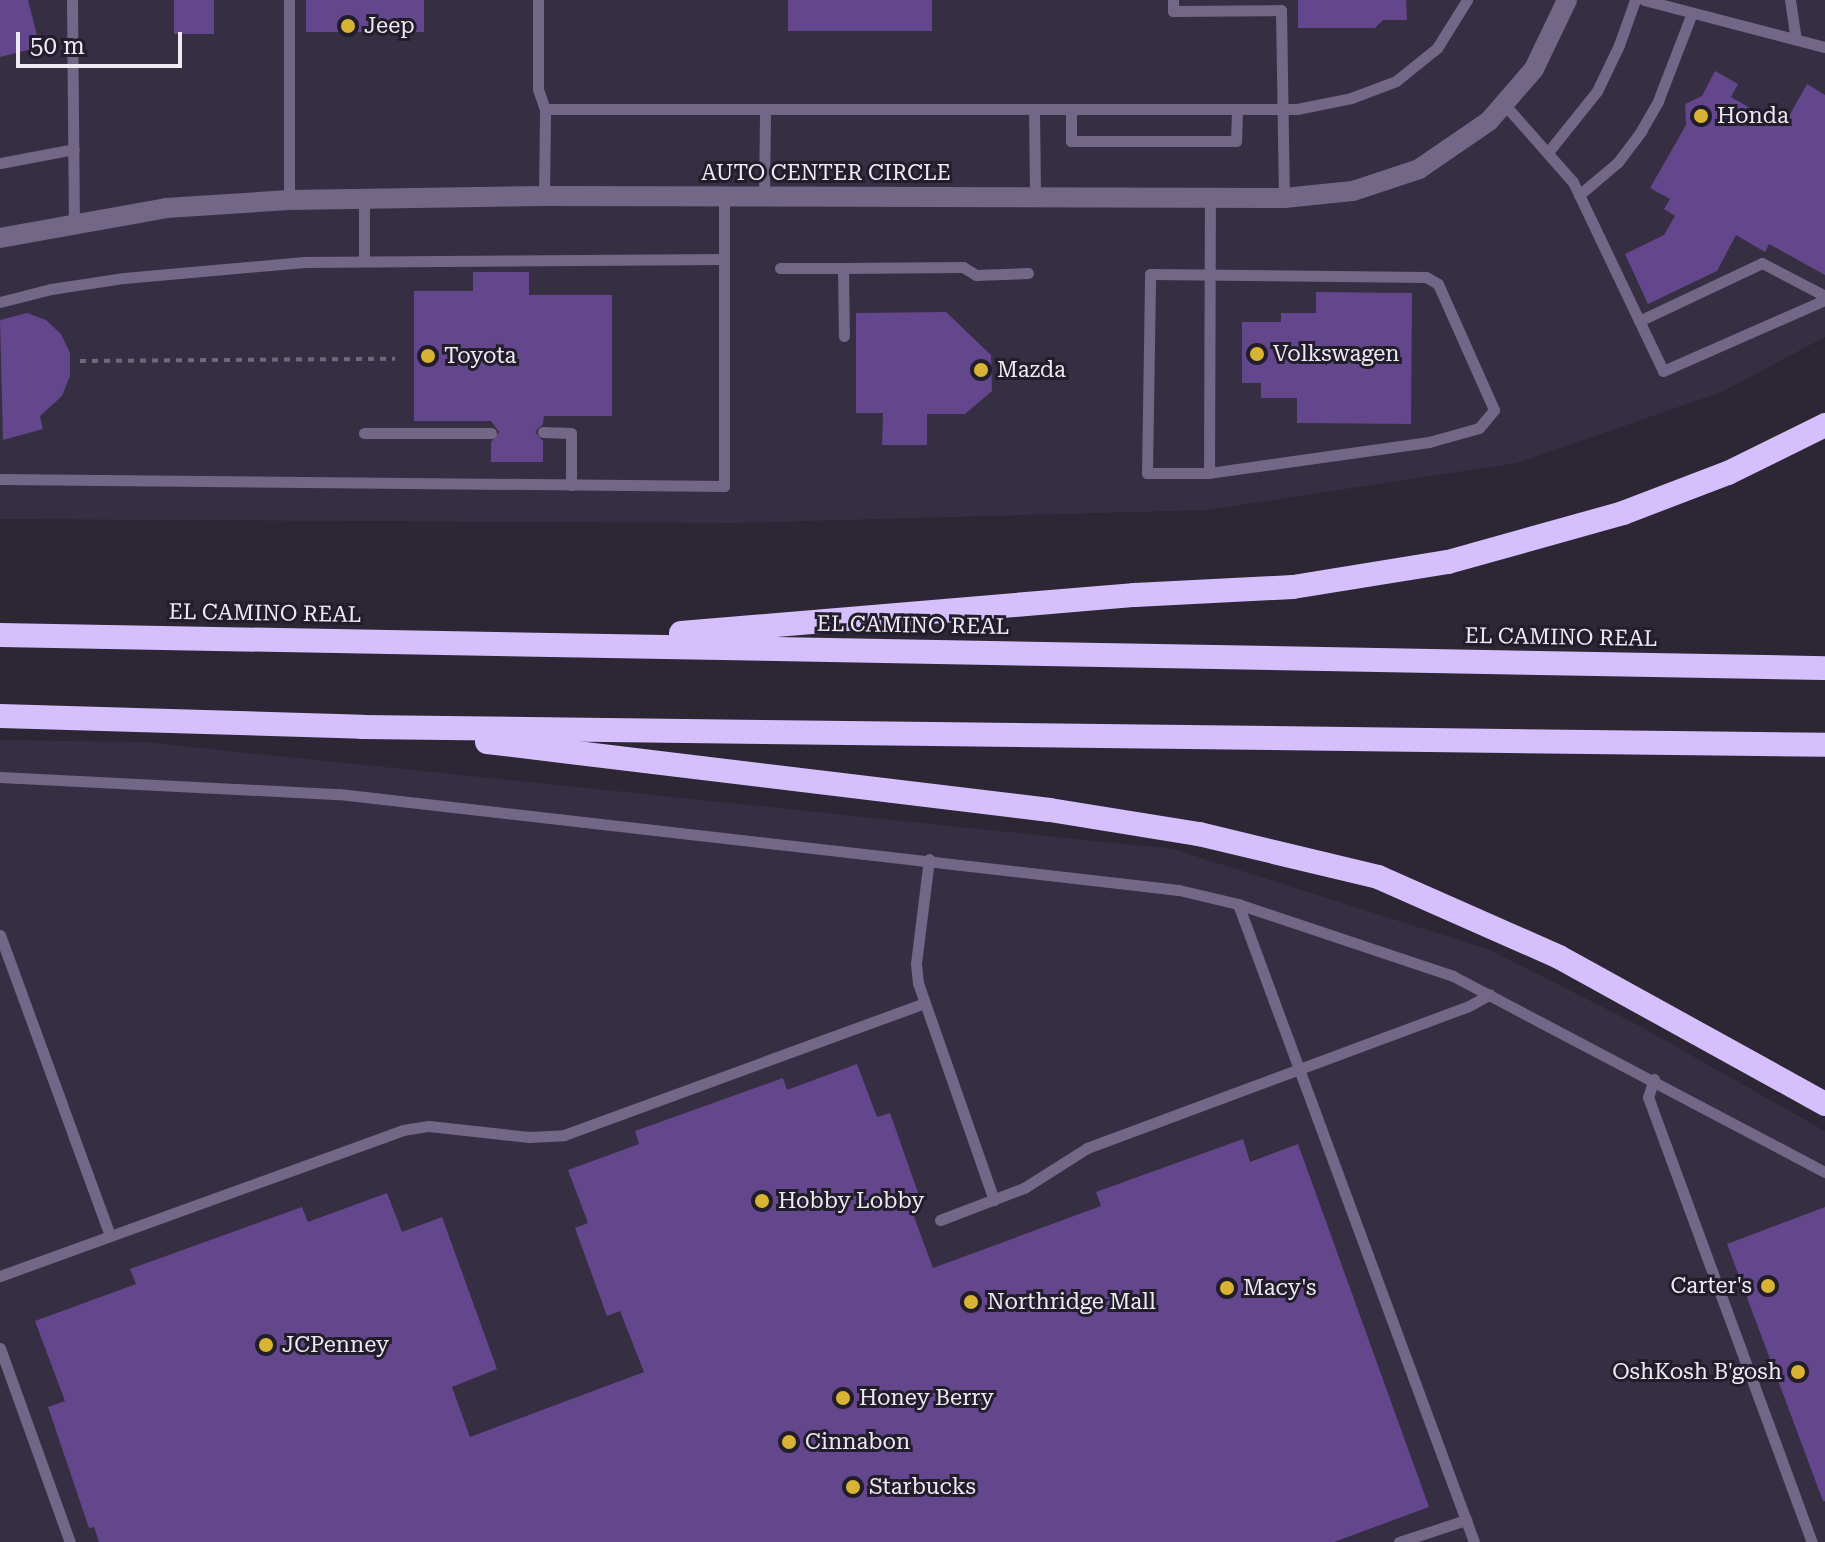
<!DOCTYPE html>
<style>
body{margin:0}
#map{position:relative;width:1825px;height:1542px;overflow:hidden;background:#2c2635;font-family:"Roboto Serif",serif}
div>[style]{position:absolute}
.built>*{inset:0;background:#362f43}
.building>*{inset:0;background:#63468b;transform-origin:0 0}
.path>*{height:4px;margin-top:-2px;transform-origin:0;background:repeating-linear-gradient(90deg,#6f6a77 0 6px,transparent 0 12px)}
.service>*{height:11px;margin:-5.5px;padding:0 5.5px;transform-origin:5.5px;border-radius:5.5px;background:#726786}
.minor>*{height:20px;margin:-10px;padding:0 10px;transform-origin:10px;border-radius:10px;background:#726786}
.motorway>*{height:24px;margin:-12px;padding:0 12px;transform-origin:12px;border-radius:12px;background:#d6bffd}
.dots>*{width:22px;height:22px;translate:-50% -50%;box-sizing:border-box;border:4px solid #221d2b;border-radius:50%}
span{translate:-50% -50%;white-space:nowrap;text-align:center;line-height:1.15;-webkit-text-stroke:6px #221d2b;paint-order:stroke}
.poi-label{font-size:22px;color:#eeeaf4}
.left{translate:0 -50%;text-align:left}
.right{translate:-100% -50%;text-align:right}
.street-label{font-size:22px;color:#eeeaf4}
.scale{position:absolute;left:16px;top:32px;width:166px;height:36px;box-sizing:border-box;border:4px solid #eeeaf4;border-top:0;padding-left:10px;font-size:24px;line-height:28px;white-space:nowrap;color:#eeeaf4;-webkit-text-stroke:6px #221d2b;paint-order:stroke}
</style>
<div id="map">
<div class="built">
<i style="clip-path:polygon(0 0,1825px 0,1825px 337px,1722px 392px,1517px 463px,1208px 510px,733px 523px,0 519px)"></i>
<i style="clip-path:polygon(0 740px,144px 742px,1173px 849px,1490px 950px,1636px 1024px,1825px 1131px,1825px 1542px,0 1542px)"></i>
</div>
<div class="building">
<i style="clip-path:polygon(0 0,28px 0,40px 47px,0 57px)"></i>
<i style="left:174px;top:0;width:40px;height:34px"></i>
<i style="left:306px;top:0;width:118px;height:32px"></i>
<i style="left:788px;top:0;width:144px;height:31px"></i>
<i style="clip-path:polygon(1298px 0,1406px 0,1407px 20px,1383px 20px,1375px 28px,1298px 28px)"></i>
<i style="clip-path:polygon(1715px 71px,1738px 84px,1731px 97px,1783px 127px,1807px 84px,1825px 95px,1825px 275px,1769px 244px,1765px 252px,1736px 235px,1717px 271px,1648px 304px,1625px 254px,1664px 235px,1675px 216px,1664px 209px,1670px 199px,1650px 188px,1686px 125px,1685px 104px,1702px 96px)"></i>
<i style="clip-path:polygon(473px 272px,529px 272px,529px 295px,612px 295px,612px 416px,544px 416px,543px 424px,535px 432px,543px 441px,543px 462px,491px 462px,491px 442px,499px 432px,491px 421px,414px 421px,414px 291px,473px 291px)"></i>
<i style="clip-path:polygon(1316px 292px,1412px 293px,1411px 424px,1297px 423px,1297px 398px,1261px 398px,1261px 383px,1242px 383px,1242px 322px,1281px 322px,1281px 313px,1316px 313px)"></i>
<i style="clip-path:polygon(946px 312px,991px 355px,992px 391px,965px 414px,927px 414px,927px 445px,882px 445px,883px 413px,856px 413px,856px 313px)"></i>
<i style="clip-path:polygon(27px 313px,46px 320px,61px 334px,70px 353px,70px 376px,62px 396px,40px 416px,43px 429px,3px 440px,0 320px)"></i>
<i style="clip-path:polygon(857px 1064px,877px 1117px,890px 1113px,921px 1201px,910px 1206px,933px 1268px,1101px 1206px,1096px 1192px,1243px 1139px,1250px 1162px,1298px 1144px,1429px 1507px,1334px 1542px,99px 1542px,94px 1527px,89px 1528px,48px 1407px,65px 1401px,35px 1321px,136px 1284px,130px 1269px,302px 1207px,308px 1222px,387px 1193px,402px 1232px,442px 1217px,497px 1369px,452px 1387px,470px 1437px,644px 1372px,620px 1311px,607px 1316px,575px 1228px,588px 1223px,568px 1170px,639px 1144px,635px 1131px,783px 1078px,787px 1090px)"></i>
<i style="clip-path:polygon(1825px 1207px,1825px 1501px,1823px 1501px,1727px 1244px)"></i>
</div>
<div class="path">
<i style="left:80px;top:361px;width:315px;rotate:-0.4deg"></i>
</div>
<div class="service">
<i style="left:72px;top:0;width:222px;rotate:89.5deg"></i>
<i style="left:538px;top:0;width:89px;rotate:90deg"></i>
<i style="left:538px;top:89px;width:21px;rotate:71deg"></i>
<i style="left:1173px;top:0;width:11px;rotate:90deg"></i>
<i style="left:1173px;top:11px;width:108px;rotate:-0.5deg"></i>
<i style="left:1281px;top:10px;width:188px;rotate:89.1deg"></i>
<i style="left:1644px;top:0;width:187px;rotate:14.6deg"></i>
<i style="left:1790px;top:0;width:40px;rotate:81.5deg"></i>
<i style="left:1505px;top:105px;width:103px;rotate:48.6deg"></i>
<i style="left:1573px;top:182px;width:209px;rotate:64.5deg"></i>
<i style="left:1663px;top:371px;width:177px;rotate:-23.7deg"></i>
<i style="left:1034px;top:109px;width:88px;rotate:89.3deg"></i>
<i style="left:1071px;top:109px;width:32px;rotate:90deg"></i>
<i style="left:1071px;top:141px;width:165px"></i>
<i style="left:1236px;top:141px;width:32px;rotate:-88deg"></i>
<i style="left:1549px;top:151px;width:77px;rotate:-51.3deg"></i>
<i style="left:1597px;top:91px;width:51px;rotate:-64.4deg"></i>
<i style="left:1619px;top:45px;width:48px;rotate:-70.4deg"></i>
<i style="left:0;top:163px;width:75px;rotate:-10.7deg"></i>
<i style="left:1579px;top:195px;width:51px;rotate:-40.2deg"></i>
<i style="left:1618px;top:162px;width:39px;rotate:-53deg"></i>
<i style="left:1641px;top:131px;width:34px;rotate:-60deg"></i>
<i style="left:1658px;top:101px;width:94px;rotate:-68.9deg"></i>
<i style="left:544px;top:196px;width:87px;rotate:-89.3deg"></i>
<i style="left:545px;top:109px;width:752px"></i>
<i style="left:1297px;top:109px;width:55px;rotate:-11.5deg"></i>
<i style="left:1351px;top:98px;width:48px;rotate:-20.7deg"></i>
<i style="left:1396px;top:81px;width:53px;rotate:-38.8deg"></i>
<i style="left:1437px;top:48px;width:57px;rotate:-58deg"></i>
<i style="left:764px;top:197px;width:88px;rotate:-89.3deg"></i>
<i style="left:364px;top:199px;width:61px;rotate:90deg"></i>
<i style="left:289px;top:200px;width:200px;rotate:-90deg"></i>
<i style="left:780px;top:268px;width:63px"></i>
<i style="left:843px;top:268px;width:68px;rotate:89.2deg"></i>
<i style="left:843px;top:268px;width:120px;rotate:-0.5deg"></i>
<i style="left:963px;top:267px;width:15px;rotate:32deg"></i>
<i style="left:976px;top:275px;width:52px;rotate:-2.2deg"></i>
<i style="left:1150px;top:274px;width:276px;rotate:0.6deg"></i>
<i style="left:1426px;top:277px;width:14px;rotate:30deg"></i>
<i style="left:1438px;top:284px;width:138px;rotate:66deg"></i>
<i style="left:1494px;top:410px;width:23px;rotate:130deg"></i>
<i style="left:1479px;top:428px;width:52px;rotate:164.4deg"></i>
<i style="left:1429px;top:442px;width:222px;rotate:172deg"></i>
<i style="left:1209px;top:473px;width:62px;rotate:180deg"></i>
<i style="left:1147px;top:473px;width:199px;rotate:-89.1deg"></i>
<i style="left:0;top:302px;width:53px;rotate:-14.3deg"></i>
<i style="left:51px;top:289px;width:74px;rotate:-8.6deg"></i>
<i style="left:124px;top:278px;width:181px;rotate:-5.1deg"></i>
<i style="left:304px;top:262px;width:420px;rotate:-0.4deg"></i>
<i style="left:1639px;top:321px;width:136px;rotate:-25.2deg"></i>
<i style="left:1762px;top:263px;width:71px;rotate:27.6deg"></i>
<i style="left:543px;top:432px;width:28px;rotate:2deg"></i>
<i style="left:571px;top:433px;width:52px;rotate:90deg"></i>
<i style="left:364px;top:433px;width:127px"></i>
<i style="left:1209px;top:473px;width:276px;rotate:-89.8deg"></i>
<i style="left:0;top:479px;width:724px;rotate:0.55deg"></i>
<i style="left:724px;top:486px;width:288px;rotate:-90deg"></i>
<i style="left:0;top:777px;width:339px;rotate:2.9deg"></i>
<i style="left:339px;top:794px;width:845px;rotate:6.52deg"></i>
<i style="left:1179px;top:890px;width:61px;rotate:13.3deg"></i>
<i style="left:1238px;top:904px;width:227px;rotate:18.5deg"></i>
<i style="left:1453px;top:976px;width:420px;rotate:27.8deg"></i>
<i style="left:929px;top:859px;width:106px;rotate:97.1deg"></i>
<i style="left:916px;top:964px;width:19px;rotate:84deg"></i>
<i style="left:918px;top:983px;width:230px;rotate:70.7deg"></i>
<i style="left:1238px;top:904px;width:680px;rotate:69.7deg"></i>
<i style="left:0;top:935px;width:320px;rotate:69.9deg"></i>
<i style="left:1654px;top:1079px;width:19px;rotate:108deg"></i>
<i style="left:1648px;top:1097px;width:474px;rotate:69.8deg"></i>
<i style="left:940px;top:1220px;width:90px;rotate:-20.9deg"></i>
<i style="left:1024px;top:1188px;width:75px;rotate:-32.4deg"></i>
<i style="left:1087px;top:1148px;width:405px;rotate:-20.4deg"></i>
<i style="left:1467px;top:1007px;width:26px;rotate:-29deg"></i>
<i style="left:0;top:1276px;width:429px;rotate:-19.9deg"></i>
<i style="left:403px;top:1130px;width:26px;rotate:-9deg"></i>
<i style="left:429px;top:1126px;width:101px;rotate:6.3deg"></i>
<i style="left:529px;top:1137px;width:35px;rotate:-3deg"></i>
<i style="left:564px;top:1135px;width:383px;rotate:-20.1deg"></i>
<i style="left:0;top:1348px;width:206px;rotate:70.2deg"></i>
<i style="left:1399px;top:1542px;width:71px;rotate:-18.2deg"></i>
</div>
<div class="minor">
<i style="left:0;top:238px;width:169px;rotate:-10.2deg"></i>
<i style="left:166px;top:208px;width:123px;rotate:-3.7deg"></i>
<i style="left:289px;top:200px;width:255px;rotate:-0.9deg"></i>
<i style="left:544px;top:196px;width:740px;rotate:0.15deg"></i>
<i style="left:1284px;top:198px;width:69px;rotate:-5.8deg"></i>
<i style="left:1353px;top:191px;width:70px;rotate:-18.4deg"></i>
<i style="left:1419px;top:169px;width:85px;rotate:-34.4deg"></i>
<i style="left:1489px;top:121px;width:69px;rotate:-49.1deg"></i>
<i style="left:1534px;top:69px;width:76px;rotate:-64.4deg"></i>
</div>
<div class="motorway">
<i style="left:681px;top:633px;width:456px;rotate:-4.8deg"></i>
<i style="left:1135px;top:595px;width:158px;rotate:-2.9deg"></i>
<i style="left:1293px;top:587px;width:157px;rotate:-9.2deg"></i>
<i style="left:1448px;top:562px;width:182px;rotate:-15.6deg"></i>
<i style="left:1623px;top:513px;width:112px;rotate:-20.9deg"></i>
<i style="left:1728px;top:473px;width:108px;rotate:-26.3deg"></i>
<i style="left:0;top:635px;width:1825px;rotate:1.04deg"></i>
<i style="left:0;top:716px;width:362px;rotate:1.7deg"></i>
<i style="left:362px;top:727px;width:1463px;rotate:0.7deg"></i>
<i style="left:487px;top:742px;width:567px;rotate:6.89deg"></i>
<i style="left:1050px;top:810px;width:151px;rotate:9.2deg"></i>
<i style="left:1199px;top:834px;width:184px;rotate:13.5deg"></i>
<i style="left:1378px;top:877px;width:198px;rotate:23.8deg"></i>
<i style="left:1559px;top:957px;width:304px;rotate:28.9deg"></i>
</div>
<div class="dots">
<i style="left:348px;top:26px;background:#d9b334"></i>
<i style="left:1701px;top:116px;background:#d9b334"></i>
<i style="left:1257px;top:354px;background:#d9b334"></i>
<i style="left:428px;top:356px;background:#d9b334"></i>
<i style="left:981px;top:370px;background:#d9b334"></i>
<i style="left:762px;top:1201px;background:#d9b334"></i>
<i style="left:1768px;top:1286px;background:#d9b334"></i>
<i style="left:1227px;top:1288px;background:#d9b334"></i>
<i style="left:971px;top:1302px;background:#d9b334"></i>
<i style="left:266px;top:1345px;background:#d9b334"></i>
<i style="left:1798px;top:1372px;background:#d9b334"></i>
<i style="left:843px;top:1398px;background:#d9b334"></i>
<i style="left:789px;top:1442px;background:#d9b334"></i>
<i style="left:853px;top:1487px;background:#d9b334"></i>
</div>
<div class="poi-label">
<span class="left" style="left:364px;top:26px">Jeep</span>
<span class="left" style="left:1717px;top:116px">Honda</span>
<span class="left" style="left:1273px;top:354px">Volkswagen</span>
<span class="left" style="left:444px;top:356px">Toyota</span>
<span class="left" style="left:997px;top:370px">Mazda</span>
<span class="left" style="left:778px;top:1201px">Hobby Lobby</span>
<span class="right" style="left:1752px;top:1286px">Carter's</span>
<span class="left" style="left:1243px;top:1288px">Macy's</span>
<span class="left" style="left:987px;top:1302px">Northridge Mall</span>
<span class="left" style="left:282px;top:1345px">JCPenney</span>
<span class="right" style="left:1782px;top:1372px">OshKosh B'gosh</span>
<span class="left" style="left:859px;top:1398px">Honey Berry</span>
<span class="left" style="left:805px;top:1442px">Cinnabon</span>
<span class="left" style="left:869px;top:1487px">Starbucks</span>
</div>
<div class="street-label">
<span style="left:826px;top:173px">AUTO CENTER CIRCLE</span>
<span style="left:265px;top:613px;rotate:1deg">EL CAMINO REAL</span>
<span style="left:913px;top:625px;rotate:1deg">EL CAMINO REAL</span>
<span style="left:1561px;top:637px;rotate:1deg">EL CAMINO REAL</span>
</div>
<div class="scale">50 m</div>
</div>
